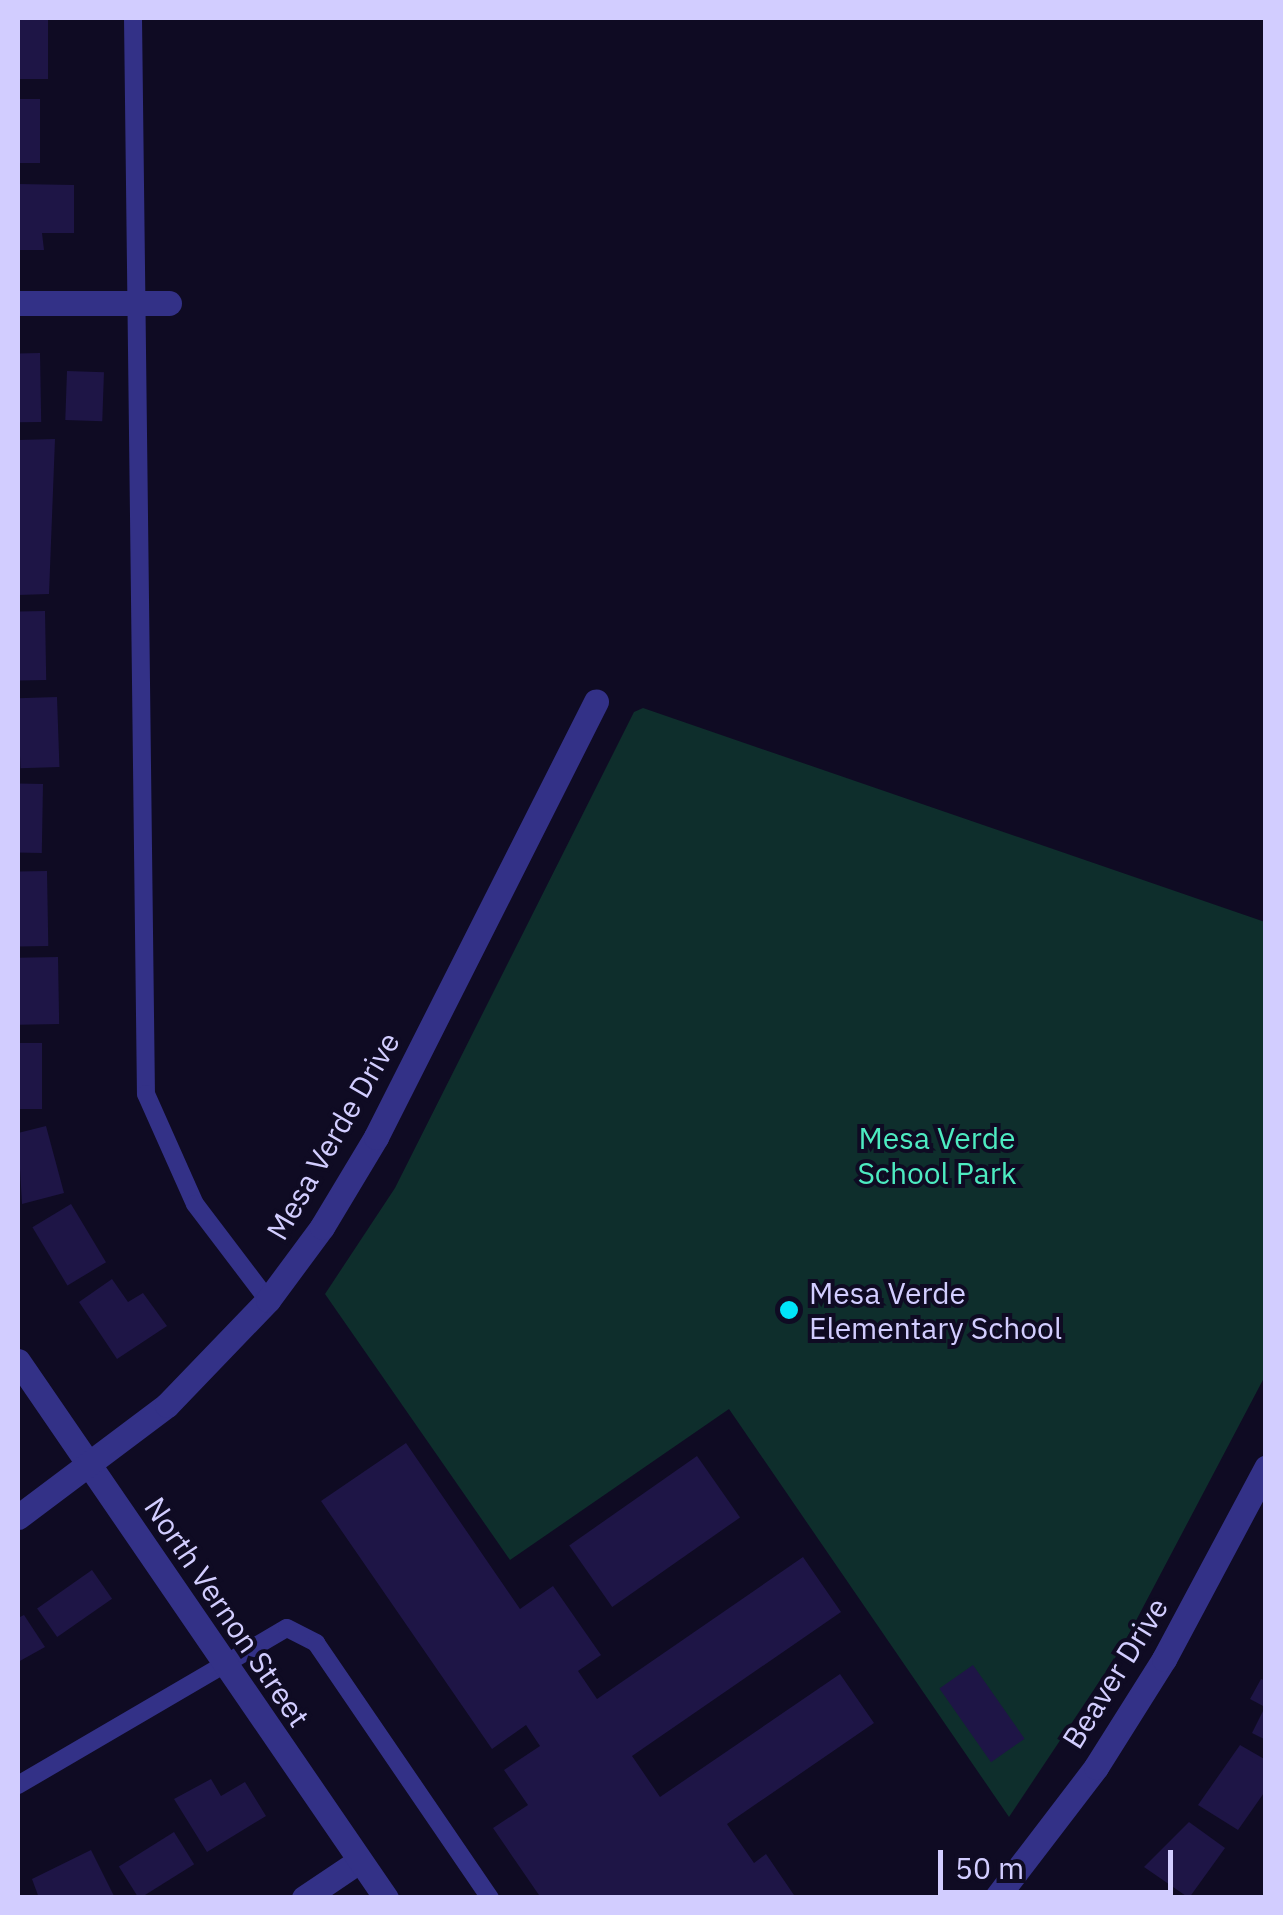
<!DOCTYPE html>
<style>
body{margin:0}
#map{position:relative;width:1283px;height:1915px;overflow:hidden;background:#0f0b23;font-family:"IBM Plex Sans",sans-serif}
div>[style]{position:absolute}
.green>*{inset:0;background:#0e2e2c}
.building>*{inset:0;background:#1e1546;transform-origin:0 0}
.service>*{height:18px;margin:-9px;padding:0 9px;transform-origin:9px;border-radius:9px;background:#333187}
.minor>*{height:25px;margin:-12.5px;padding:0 12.5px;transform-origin:12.5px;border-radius:12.5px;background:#333187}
.tertiary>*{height:25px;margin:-12.5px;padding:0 12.5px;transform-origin:12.5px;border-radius:12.5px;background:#333187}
.dots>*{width:28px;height:28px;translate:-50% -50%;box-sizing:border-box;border:5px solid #0f0b23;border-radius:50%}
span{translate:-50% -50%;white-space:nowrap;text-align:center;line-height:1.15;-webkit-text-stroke:8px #0f0b23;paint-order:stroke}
.street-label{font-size:30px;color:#d2cdff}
.park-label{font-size:30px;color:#4debc1}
.poi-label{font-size:30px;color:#d2cdff}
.left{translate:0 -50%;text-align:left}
.frame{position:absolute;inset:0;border:20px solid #d2cdff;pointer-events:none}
.scale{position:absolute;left:938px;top:1850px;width:235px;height:45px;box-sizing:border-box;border:5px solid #d2cdff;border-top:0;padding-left:12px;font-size:30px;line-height:35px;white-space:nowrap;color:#d2cdff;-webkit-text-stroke:8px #0f0b23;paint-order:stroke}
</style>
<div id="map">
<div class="green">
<i style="clip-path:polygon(643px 708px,1265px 922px,1265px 1376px,1121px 1649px,1009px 1817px,729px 1409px,510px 1560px,325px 1294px,395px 1188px,634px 712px)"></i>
</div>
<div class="building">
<i style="left:18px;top:18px;width:30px;height:61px"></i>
<i style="left:18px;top:99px;width:22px;height:64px"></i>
<i style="clip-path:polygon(18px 184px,74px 185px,74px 233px,42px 233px,44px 250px,18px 250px)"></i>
<i style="left:40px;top:353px;width:69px;height:22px;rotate:89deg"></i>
<i style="left:67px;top:371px;width:37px;height:49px;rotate:2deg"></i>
<i style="clip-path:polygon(55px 439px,49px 594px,18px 595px,18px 440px)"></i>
<i style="left:45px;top:611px;width:69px;height:27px;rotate:89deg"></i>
<i style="left:57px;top:697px;width:70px;height:39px;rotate:88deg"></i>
<i style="left:43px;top:784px;width:69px;height:25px;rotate:91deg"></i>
<i style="left:47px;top:871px;width:75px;height:29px;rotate:89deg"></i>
<i style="left:58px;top:957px;width:67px;height:40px;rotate:89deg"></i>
<i style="left:18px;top:1043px;width:24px;height:66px"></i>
<i style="clip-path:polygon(46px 1126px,64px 1193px,22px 1204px,18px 1133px)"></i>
<i style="left:71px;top:1204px;width:68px;height:45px;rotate:59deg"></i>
<i style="clip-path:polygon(112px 1279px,128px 1302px,143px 1293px,167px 1326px,117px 1359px,79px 1302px)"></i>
<i style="clip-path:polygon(406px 1443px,520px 1609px,553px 1586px,601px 1655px,578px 1671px,597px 1699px,803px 1557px,841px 1612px,632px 1756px,660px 1797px,840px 1674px,874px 1723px,727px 1824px,754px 1863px,766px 1854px,796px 1898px,541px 1898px,493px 1828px,528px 1805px,504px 1770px,540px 1746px,526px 1725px,492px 1749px,321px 1501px)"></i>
<i style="left:697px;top:1456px;width:75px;height:156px;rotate:55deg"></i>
<i style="left:92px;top:1570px;width:35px;height:67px;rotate:55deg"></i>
<i style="clip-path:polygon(24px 1615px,45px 1647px,18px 1662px,18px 1618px)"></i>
<i style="left:973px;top:1665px;width:90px;height:41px;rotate:55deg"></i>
<i style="clip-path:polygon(1261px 1679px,1266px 1681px,1266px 1740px,1252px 1733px,1265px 1707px,1250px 1699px)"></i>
<i style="clip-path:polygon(1240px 1745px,1266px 1760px,1266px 1790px,1238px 1830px,1198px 1805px)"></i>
<i style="clip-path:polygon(211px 1779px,221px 1796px,245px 1782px,266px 1816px,207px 1852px,174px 1799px)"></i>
<i style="clip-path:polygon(1189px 1822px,1225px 1848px,1189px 1898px,1144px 1867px)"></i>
<i style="left:174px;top:1832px;width:38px;height:65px;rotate:58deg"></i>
<i style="clip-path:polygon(91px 1850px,115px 1898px,39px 1898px,32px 1879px)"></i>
</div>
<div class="service">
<i style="left:133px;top:18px;width:1076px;rotate:89.31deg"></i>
<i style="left:146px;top:1094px;width:120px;rotate:66deg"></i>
<i style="left:195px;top:1204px;width:121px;rotate:52.8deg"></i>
<i style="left:18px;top:1785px;width:311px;rotate:-30.3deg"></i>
<i style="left:287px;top:1628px;width:33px;rotate:27deg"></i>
<i style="left:316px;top:1643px;width:309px;rotate:55.7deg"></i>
</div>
<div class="minor">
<i style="left:18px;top:303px;width:151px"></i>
<i style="left:304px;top:1898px;width:66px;rotate:-33.9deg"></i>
<i style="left:996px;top:1898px;width:165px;rotate:-52.6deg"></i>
<i style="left:1096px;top:1767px;width:128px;rotate:-57.8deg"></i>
<i style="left:1164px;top:1659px;width:217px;rotate:-61.9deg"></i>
</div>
<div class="tertiary">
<i style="left:18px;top:1361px;width:651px;rotate:55.58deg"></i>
<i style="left:18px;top:1517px;width:186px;rotate:-36.9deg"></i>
<i style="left:167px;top:1405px;width:146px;rotate:-46.1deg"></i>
<i style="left:268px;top:1300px;width:91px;rotate:-53.5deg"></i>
<i style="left:322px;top:1227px;width:105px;rotate:-59deg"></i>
<i style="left:376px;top:1137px;width:488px;rotate:-63.2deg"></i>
</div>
<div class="dots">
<i style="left:789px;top:1310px;background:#00e4f8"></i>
</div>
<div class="street-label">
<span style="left:333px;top:1136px;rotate:-60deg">Mesa Verde Drive</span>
<span style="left:227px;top:1612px;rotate:56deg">North Vernon Street</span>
<span style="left:1115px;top:1673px;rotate:-58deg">Beaver Drive</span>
</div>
<div class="park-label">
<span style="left:937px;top:1155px">Mesa Verde<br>School Park</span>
</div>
<div class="poi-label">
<span class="left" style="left:809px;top:1310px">Mesa Verde<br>Elementary School</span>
</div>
<div class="frame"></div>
<div class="scale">50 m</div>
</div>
